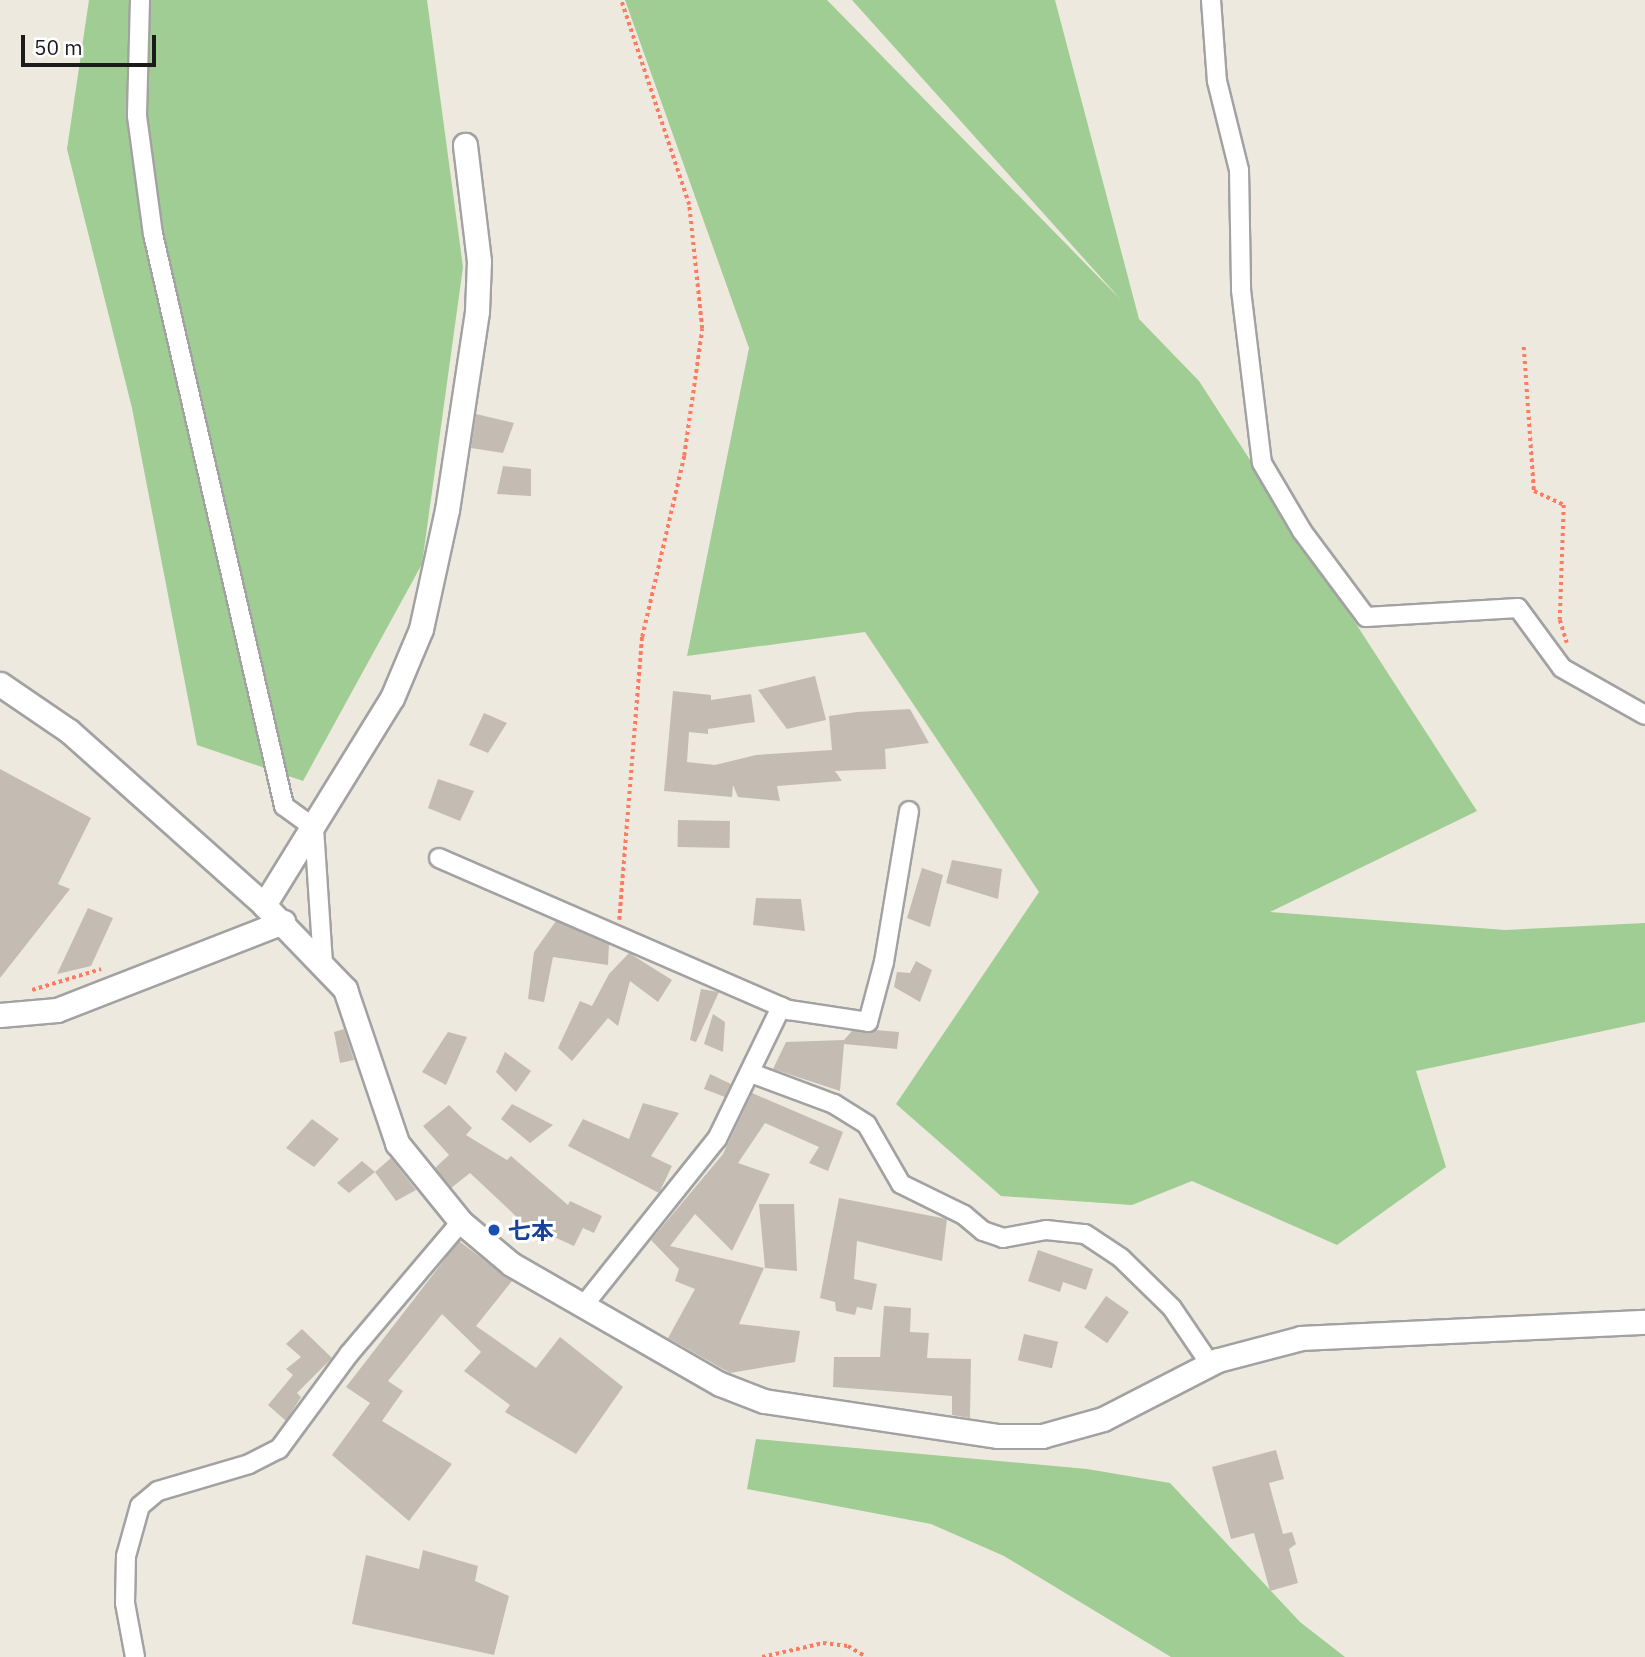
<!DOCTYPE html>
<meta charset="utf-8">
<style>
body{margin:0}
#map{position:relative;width:1645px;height:1657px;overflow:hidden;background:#ede9df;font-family:"IBM Plex Sans","Noto Sans JP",sans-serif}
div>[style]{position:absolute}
.forest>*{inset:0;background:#a0cd93}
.building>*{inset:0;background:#c4bcb3;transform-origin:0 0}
.path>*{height:3.5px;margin-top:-1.75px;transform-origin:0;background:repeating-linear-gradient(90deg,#fd7b61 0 3.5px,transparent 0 7px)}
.roads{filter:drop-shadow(2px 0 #a2a2a2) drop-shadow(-2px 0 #a2a2a2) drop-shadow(0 2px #a2a2a2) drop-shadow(0 -2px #a2a2a2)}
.minor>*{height:18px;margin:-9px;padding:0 9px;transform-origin:9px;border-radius:9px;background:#fff}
.tertiary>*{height:23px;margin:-11.5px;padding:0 11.5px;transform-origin:11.5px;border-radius:11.5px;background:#fff}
.dots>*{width:19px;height:19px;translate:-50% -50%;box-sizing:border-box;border:4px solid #fff;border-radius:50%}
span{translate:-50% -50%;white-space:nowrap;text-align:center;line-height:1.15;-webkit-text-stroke:6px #fff;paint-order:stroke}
.transit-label{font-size:23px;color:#164399;font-weight:700}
.left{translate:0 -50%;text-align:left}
.scale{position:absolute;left:21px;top:35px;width:135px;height:32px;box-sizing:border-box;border:4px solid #1b1b1b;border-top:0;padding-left:9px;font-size:21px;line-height:24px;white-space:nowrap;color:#1b1b1b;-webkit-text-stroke:5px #fff;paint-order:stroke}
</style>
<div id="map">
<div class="forest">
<i style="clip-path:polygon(89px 0,427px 0,463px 267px,422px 564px,303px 781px,197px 745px,132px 408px,67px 149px)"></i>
<i style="clip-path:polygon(625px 0,827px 0,1122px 301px,852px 0,1055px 0,1139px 319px,1199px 381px,1477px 811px,1270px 912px,1505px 930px,1645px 923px,1645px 1022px,1416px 1071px,1446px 1167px,1337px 1245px,1192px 1181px,1132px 1205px,1001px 1196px,896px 1104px,1039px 892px,865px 632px,687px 656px,749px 348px)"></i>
<i style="clip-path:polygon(756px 1439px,1087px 1469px,1170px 1483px,1300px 1622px,1345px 1657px,1171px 1657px,1004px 1556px,931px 1524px,747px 1489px)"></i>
</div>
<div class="building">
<i style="clip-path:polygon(476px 414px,514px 423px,503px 453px,471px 448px)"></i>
<i style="clip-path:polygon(503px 466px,531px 469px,531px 496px,497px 494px)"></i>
<i style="clip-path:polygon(815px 676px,826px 720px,787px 729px,758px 690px)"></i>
<i style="clip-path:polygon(673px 691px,711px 695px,711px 700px,751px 694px,755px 722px,708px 729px,708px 734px,689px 732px,687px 762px,715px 765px,756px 755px,832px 750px,829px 716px,857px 712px,910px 709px,929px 743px,885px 749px,886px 769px,835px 771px,842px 781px,777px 786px,780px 801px,738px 797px,733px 785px,732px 797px,664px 791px)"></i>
<i style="clip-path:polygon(484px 713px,507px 723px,488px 753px,469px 745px)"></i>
<i style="clip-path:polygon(0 769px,91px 818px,58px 884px,70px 889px,0 978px)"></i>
<i style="clip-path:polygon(438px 779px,474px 791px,460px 821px,428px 808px)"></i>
<i style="left:678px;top:820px;width:52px;height:27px;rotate:1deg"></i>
<i style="clip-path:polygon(952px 860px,1002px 869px,998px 899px,946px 883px)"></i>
<i style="clip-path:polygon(922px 868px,943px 875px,930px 927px,907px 918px)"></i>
<i style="clip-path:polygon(756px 898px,801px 899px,805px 931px,753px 925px)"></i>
<i style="clip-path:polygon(88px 908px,113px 918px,91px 966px,57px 974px)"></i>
<i style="clip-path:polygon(556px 921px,609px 944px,608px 965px,553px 957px,544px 1002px,528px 999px,534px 952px)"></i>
<i style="clip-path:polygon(629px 953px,672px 980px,658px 1002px,630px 981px,618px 1026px,608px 1018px,572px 1061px,558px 1048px,580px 1001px,592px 1006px,609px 974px)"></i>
<i style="clip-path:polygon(916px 961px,932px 970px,920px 1002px,894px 987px,897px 972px,910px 973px)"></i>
<i style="clip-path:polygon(701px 989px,719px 992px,696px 1042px,690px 1040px)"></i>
<i style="clip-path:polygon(713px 1014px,725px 1022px,723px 1052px,704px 1044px)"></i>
<i style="clip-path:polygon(344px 1029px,354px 1060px,340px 1063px,334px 1032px)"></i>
<i style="clip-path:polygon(876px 1030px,899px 1032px,897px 1049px,844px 1044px,840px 1091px,773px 1069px,786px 1042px,844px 1040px,852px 1031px)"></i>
<i style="clip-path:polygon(448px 1032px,467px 1037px,446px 1085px,422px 1072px)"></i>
<i style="clip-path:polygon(505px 1052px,531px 1071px,516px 1092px,496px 1072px)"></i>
<i style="clip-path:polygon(710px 1074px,731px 1084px,725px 1097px,704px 1089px)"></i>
<i style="clip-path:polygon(752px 1093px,843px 1132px,828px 1171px,809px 1163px,819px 1147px,765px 1123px,738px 1163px,770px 1174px,732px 1251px,695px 1214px,670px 1246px,764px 1268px,739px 1324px,800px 1331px,795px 1362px,730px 1373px,668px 1338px,695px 1289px,675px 1281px,679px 1269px,651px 1240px,723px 1154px)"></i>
<i style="clip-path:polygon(643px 1103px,679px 1113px,651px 1156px,672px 1166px,659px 1193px,568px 1146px,583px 1119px,629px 1139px)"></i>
<i style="clip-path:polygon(512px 1104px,553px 1125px,530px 1143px,501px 1119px)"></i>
<i style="clip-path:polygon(449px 1105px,472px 1128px,466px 1135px,507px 1160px,511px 1156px,568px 1205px,570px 1201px,602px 1216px,594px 1233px,583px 1228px,574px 1246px,541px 1231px,537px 1236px,470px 1173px,451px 1188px,435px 1168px,449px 1155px,423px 1126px)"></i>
<i style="clip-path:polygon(312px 1119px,339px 1139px,314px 1167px,286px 1148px)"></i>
<i style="clip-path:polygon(391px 1158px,416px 1190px,396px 1201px,375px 1172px)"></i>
<i style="clip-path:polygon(362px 1161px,375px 1172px,349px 1193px,337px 1183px)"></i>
<i style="clip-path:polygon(839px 1198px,947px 1219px,942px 1261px,857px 1241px,854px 1279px,877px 1284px,872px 1310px,857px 1307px,855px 1315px,836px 1311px,835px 1302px,820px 1298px)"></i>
<i style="clip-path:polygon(759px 1204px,794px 1204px,797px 1271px,765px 1268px)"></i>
<i style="clip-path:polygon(459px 1241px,512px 1281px,476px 1326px,536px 1368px,560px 1337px,623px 1387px,576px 1454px,505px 1412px,510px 1405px,464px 1371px,481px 1352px,442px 1314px,388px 1381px,403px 1391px,382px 1421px,452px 1464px,409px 1521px,332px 1455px,370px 1403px,346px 1387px)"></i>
<i style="clip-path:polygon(1038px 1250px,1093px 1269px,1086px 1290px,1063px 1282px,1060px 1292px,1028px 1281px)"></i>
<i style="left:1106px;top:1296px;width:28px;height:38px;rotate:35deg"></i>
<i style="clip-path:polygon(884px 1306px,911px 1308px,910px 1332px,929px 1333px,927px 1358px,971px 1359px,970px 1418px,952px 1415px,952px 1396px,833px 1387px,834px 1357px,880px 1357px)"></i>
<i style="clip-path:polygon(302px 1329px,332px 1358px,297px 1393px,301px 1397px,286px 1421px,268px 1405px,293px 1375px,286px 1369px,301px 1357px,286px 1344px)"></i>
<i style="left:1024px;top:1334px;width:35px;height:27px;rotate:13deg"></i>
<i style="clip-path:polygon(1276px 1450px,1284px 1479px,1269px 1483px,1283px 1534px,1292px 1532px,1296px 1544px,1289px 1549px,1298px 1583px,1270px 1591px,1254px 1533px,1231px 1539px,1212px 1467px)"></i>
<i style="clip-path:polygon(423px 1550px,478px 1566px,475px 1581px,509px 1596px,494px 1655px,352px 1624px,366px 1555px,419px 1569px)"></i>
</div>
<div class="path">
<i style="left:1524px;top:347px;width:144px;rotate:86deg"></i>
<i style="left:1534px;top:491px;width:33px;rotate:25deg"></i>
<i style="left:1564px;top:505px;width:115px;rotate:92deg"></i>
<i style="left:1560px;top:620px;width:24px;rotate:73deg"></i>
<i style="left:619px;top:920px;width:284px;rotate:-85.4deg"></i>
<i style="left:642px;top:637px;width:186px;rotate:-76.9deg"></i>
<i style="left:684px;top:456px;width:128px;rotate:-81.9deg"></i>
<i style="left:702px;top:329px;width:125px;rotate:-96deg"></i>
<i style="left:689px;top:205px;width:216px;rotate:-108.4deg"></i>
<i style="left:32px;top:990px;width:72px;rotate:-16.9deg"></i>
<i style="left:762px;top:1657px;width:63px;rotate:-12.9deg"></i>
<i style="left:823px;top:1643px;width:25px;rotate:7deg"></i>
<i style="left:848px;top:1646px;width:21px;rotate:31deg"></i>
</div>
<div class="roads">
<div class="minor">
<i style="left:140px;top:0;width:116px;rotate:91.5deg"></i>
<i style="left:137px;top:116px;width:119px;rotate:82.3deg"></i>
<i style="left:153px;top:234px;width:587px;rotate:77.1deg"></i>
<i style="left:284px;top:806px;width:37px;rotate:36deg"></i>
<i style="left:314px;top:828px;width:137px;rotate:86.2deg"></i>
<i style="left:1211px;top:0;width:81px;rotate:85.8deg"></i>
<i style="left:1217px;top:81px;width:92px;rotate:76.1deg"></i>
<i style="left:1239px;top:170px;width:120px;rotate:89deg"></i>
<i style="left:1241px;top:290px;width:174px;rotate:83.1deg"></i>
<i style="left:1262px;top:463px;width:79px;rotate:59.5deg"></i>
<i style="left:1302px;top:531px;width:107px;rotate:53.3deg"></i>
<i style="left:1366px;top:617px;width:152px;rotate:-3.4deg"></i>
<i style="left:1518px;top:608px;width:74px;rotate:53.7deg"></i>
<i style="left:1562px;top:668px;width:95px;rotate:29.5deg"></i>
<i style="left:439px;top:858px;width:382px;rotate:23.5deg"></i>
<i style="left:789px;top:1010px;width:80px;rotate:8.6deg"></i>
<i style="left:868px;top:1022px;width:62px;rotate:-75.1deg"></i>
<i style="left:884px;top:962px;width:153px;rotate:-80.6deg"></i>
<i style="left:751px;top:1073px;width:89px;rotate:20.5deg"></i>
<i style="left:834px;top:1104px;width:39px;rotate:32deg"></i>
<i style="left:867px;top:1125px;width:68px;rotate:60deg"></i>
<i style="left:901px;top:1184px;width:70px;rotate:26.2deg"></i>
<i style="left:964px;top:1215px;width:25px;rotate:40deg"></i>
<i style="left:983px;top:1231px;width:21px;rotate:19deg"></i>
<i style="left:1003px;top:1238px;width:44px;rotate:-10.5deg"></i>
<i style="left:1046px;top:1230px;width:39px;rotate:6deg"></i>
<i style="left:1085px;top:1234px;width:43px;rotate:33.7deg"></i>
<i style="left:1121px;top:1258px;width:71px;rotate:44.4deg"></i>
<i style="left:1172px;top:1308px;width:68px;rotate:55.8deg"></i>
<i style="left:583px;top:1306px;width:214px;rotate:-51.3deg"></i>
<i style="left:717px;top:1139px;width:147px;rotate:-64.1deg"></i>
<i style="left:135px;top:1657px;width:55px;rotate:-100.5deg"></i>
<i style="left:125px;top:1603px;width:47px;rotate:-88.8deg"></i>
<i style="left:126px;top:1556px;width:52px;rotate:-74.4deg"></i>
<i style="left:140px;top:1506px;width:23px;rotate:-40deg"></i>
<i style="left:158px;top:1491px;width:95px;rotate:-16.5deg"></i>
<i style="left:249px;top:1464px;width:34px;rotate:-27deg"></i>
<i style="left:279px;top:1449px;width:118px;rotate:-53.6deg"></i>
<i style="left:349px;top:1354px;width:173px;rotate:-49.7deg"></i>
</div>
<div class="tertiary">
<i style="left:0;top:684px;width:83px;rotate:34.3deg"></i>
<i style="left:69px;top:731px;width:261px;rotate:41.7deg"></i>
<i style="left:264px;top:905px;width:117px;rotate:46deg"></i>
<i style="left:345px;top:989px;width:163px;rotate:71.3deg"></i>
<i style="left:397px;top:1143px;width:102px;rotate:51deg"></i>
<i style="left:461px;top:1222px;width:65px;rotate:40deg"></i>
<i style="left:511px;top:1264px;width:241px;rotate:29.9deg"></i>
<i style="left:720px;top:1384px;width:47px;rotate:21.1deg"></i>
<i style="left:764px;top:1401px;width:237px;rotate:8.5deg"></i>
<i style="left:998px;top:1436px;width:44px"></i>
<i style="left:1042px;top:1436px;width:63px;rotate:-15.6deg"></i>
<i style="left:1103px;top:1419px;width:129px;rotate:-27.2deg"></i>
<i style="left:1218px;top:1360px;width:86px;rotate:-14.8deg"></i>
<i style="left:1301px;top:1338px;width:344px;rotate:-2.7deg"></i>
<i style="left:264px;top:905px;width:243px;rotate:-58.3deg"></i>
<i style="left:392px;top:698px;width:75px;rotate:-67.2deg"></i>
<i style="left:421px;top:629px;width:122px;rotate:-77.7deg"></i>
<i style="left:447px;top:510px;width:201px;rotate:-81.4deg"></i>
<i style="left:477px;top:311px;width:50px;rotate:-87.7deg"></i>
<i style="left:479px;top:261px;width:117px;rotate:-96.9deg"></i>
<i style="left:0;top:1015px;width:57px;rotate:-5deg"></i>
<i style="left:57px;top:1010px;width:243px;rotate:-21.3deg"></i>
</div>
</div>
<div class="dots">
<i style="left:494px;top:1230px;background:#1a4fb4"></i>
</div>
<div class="transit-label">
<span class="left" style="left:508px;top:1230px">七本</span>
</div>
<div class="scale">50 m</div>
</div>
